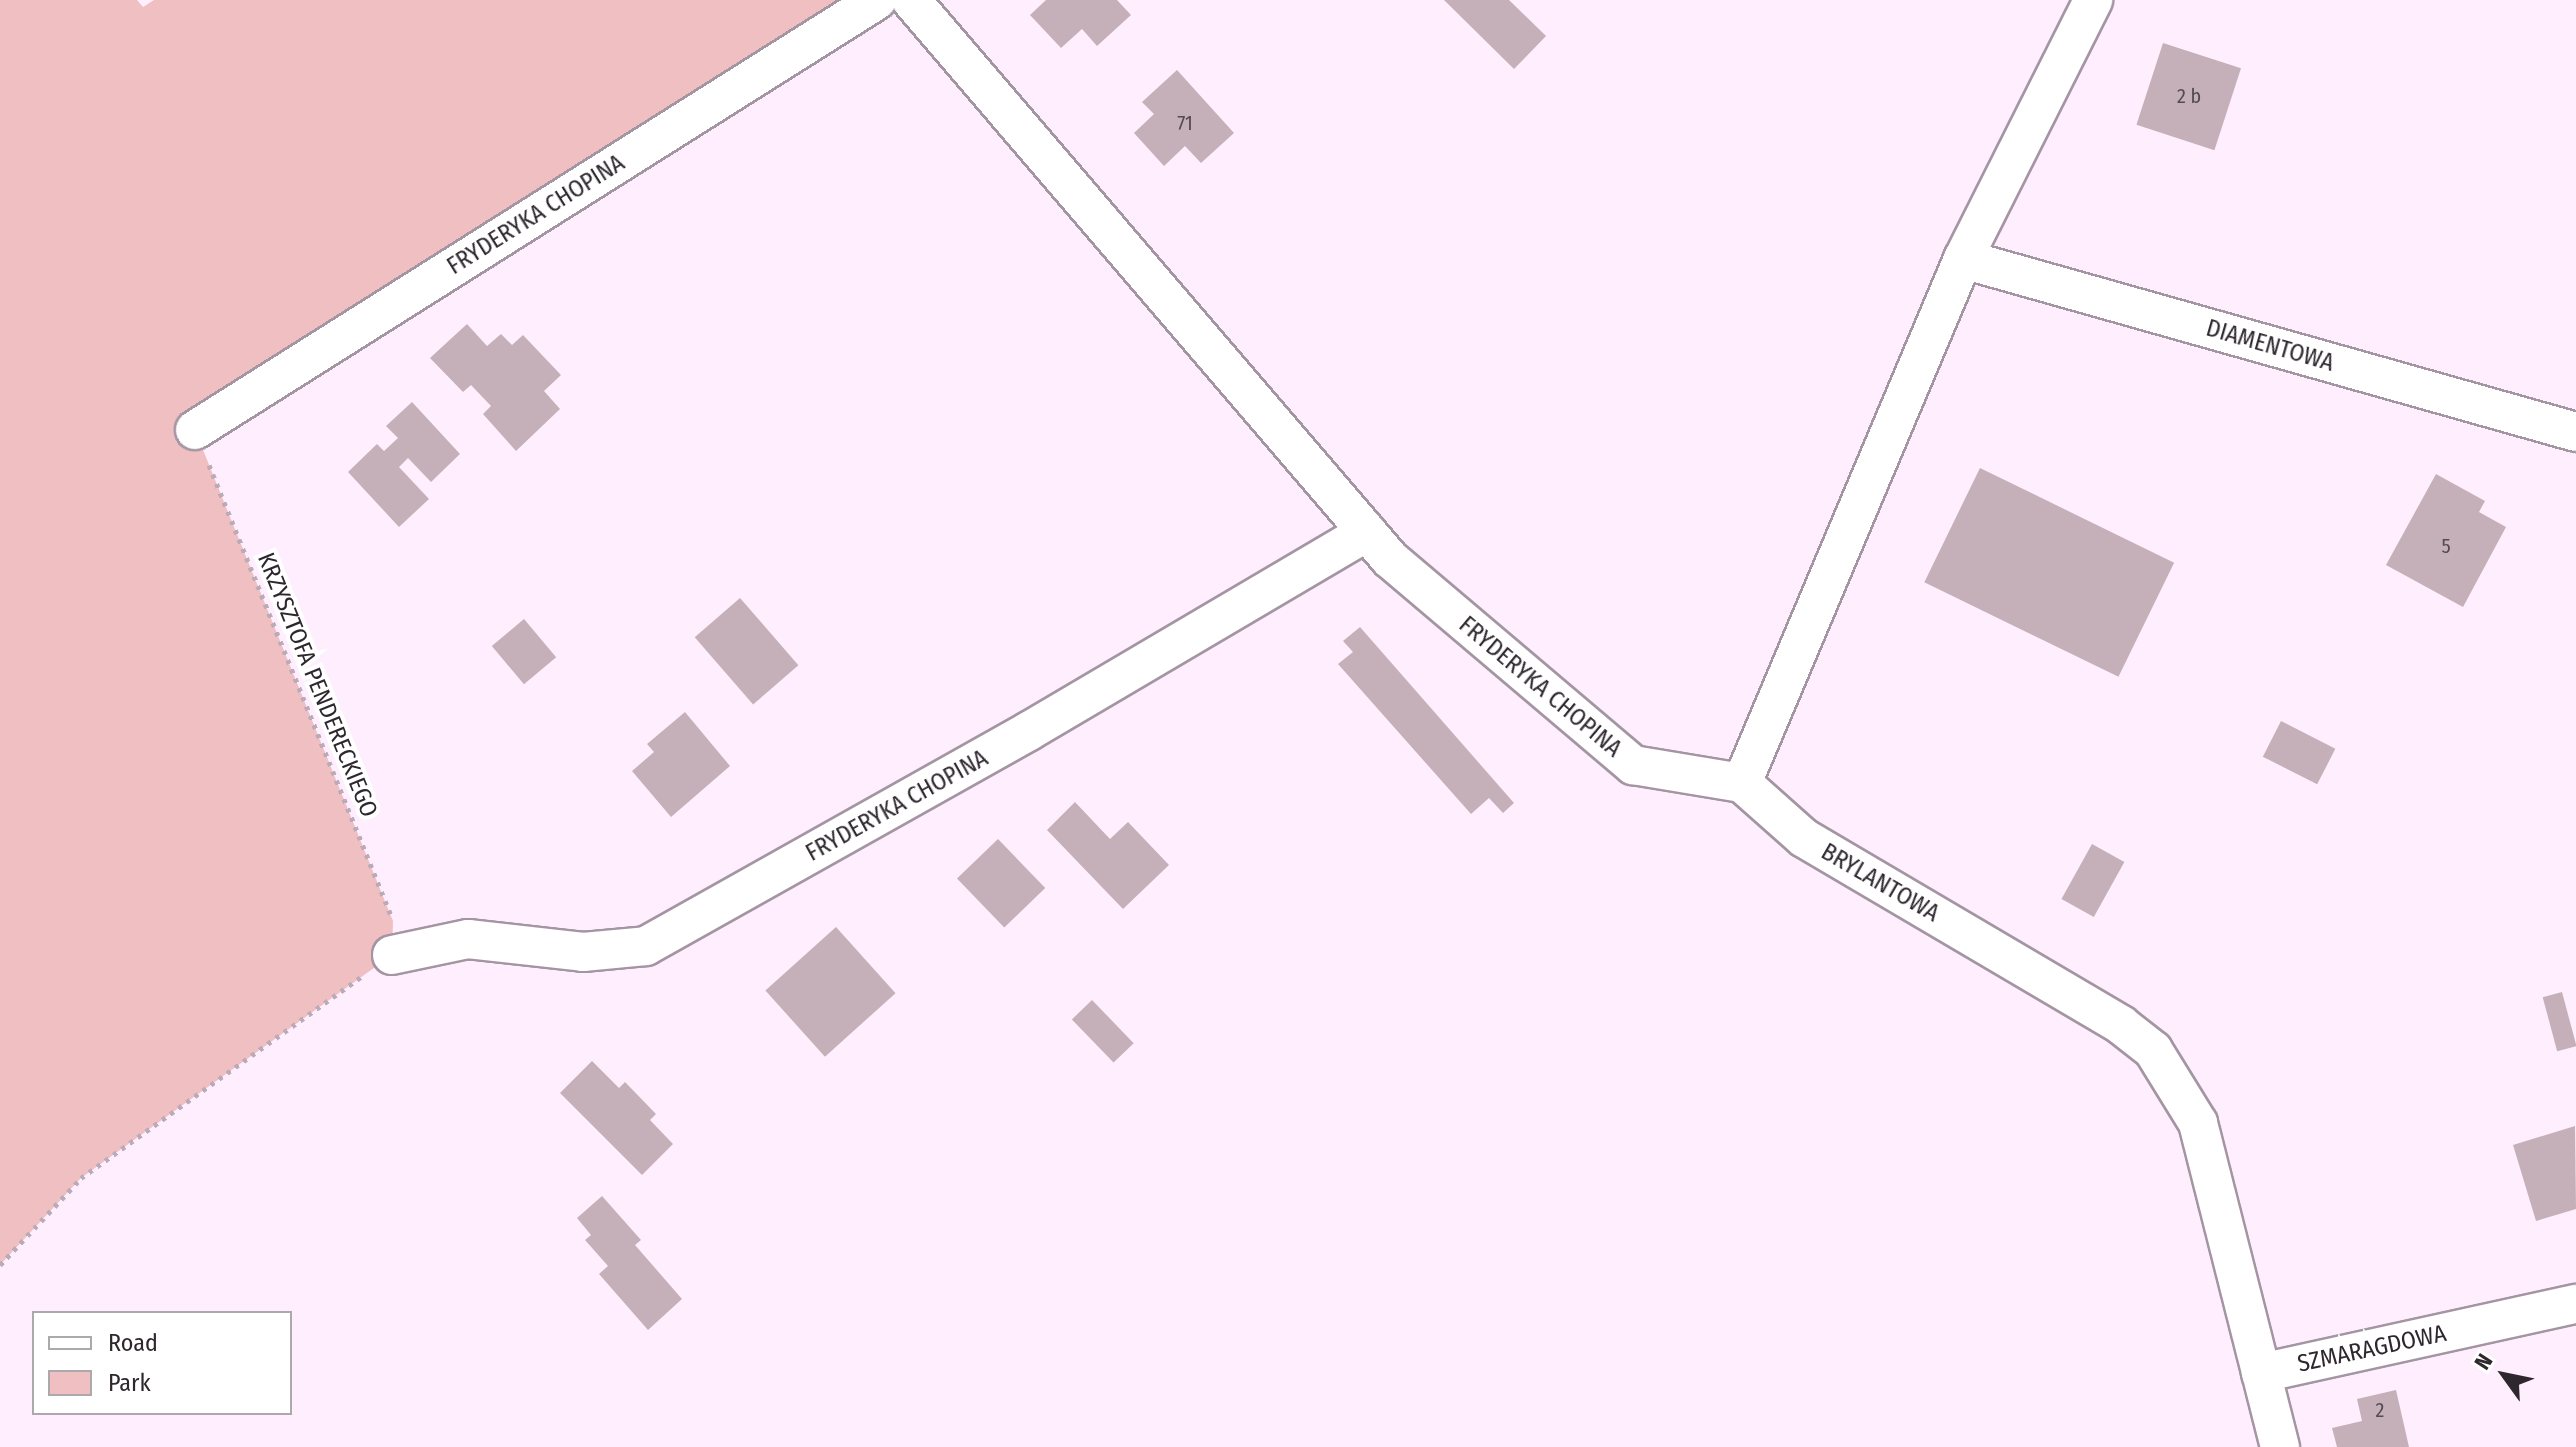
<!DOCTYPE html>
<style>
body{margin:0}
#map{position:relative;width:2576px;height:1447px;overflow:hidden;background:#ffeefd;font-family:"Fira Sans Condensed",sans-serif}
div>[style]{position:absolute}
.green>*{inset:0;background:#f0bfc1}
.building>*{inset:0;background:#c5b0b9;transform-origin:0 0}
.path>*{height:5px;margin-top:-2.5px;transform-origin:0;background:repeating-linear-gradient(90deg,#b9acb8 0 4px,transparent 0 10px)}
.roads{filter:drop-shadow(2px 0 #a495a3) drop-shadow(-2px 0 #a495a3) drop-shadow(0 2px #a495a3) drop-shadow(0 -2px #a495a3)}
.street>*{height:38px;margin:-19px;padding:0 19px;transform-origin:19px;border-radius:19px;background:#fff}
span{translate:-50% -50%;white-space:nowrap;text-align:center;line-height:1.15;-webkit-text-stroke:8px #fff;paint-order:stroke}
.number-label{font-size:20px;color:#544a51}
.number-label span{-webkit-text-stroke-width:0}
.street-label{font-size:24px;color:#2e282e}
.legend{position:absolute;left:32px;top:1311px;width:260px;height:104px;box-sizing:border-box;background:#fff;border:2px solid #aba9ab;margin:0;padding:10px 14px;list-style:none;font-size:24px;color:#2e282e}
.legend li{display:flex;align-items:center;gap:16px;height:40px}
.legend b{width:40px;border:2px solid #aba9ab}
.north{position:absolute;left:2464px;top:1335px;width:80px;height:80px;-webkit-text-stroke:6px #fff;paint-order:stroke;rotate:303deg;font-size:22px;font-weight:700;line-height:32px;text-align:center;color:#2e282e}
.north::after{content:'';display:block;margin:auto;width:28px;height:36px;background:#2e282e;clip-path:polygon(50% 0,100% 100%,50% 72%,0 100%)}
</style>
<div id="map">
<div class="green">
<i style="clip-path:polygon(0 0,137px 0,143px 7px,154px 0,877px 0,195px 430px,393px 921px,392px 955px,81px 1178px,0 1265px)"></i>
</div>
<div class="building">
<i style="clip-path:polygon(1046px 0,1117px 0,1131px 15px,1097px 46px,1082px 29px,1061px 48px,1030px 15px)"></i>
<i style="clip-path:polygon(1444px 0,1509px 0,1546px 36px,1514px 69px)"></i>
<i style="left:2163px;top:43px;width:82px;height:86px;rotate:18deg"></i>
<i style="clip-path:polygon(1177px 70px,1234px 133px,1201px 163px,1185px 146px,1164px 166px,1134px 133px,1154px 114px,1142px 102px)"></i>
<i style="clip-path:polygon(467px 324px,487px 346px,501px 334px,512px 345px,523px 335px,561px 375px,544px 391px,560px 409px,516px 451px,483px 414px,491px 406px,471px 385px,463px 392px,430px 358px)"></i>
<i style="clip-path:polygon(412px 402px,460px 454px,431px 482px,408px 458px,399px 467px,429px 499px,399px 527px,348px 472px,377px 444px,384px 451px,398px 438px,386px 426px)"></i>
<i style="left:1980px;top:468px;width:216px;height:127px;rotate:26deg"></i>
<i style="clip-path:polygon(2436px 474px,2485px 501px,2479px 512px,2506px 527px,2463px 607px,2386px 565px)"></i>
<i style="left:740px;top:598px;width:89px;height:60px;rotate:49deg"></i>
<i style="left:524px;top:619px;width:50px;height:42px;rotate:50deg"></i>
<i style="clip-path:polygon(1360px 627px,1514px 803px,1503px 813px,1489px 798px,1471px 814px,1338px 664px,1353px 652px,1343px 641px)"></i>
<i style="clip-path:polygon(685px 712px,730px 766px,671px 817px,632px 771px,654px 752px,647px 744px)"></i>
<i style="left:2281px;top:721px;width:61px;height:40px;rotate:27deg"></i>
<i style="clip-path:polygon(1075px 802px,1110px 839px,1128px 822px,1169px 865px,1123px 909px,1047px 830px)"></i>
<i style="left:998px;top:839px;width:68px;height:57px;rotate:46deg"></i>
<i style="left:2092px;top:844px;width:37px;height:63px;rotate:29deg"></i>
<i style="left:836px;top:927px;width:89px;height:95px;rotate:48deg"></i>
<i style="left:2562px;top:992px;width:56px;height:20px;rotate:75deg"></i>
<i style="left:1092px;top:1000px;width:60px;height:28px;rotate:46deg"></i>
<i style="clip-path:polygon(592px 1061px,619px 1088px,625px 1082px,656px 1114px,650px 1120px,673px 1144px,642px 1175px,560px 1093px)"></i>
<i style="clip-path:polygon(2575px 1126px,2576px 1209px,2536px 1221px,2513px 1145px)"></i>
<i style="clip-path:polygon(602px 1196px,641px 1240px,635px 1245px,682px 1299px,648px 1330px,599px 1274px,608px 1266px,585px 1240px,591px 1235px,577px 1218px)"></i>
<i style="clip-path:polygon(2396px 1390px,2409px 1447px,2337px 1447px,2332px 1428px,2362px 1421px,2357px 1399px)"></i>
</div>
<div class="path">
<i style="left:209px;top:465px;width:485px;rotate:68deg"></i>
<i style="left:0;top:1265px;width:119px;rotate:-47deg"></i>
<i style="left:81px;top:1178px;width:345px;rotate:-35.7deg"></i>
</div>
<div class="roads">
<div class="street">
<i style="left:911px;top:0;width:736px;rotate:49.41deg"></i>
<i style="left:1390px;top:559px;width:319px;rotate:40.3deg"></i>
<i style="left:1633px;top:765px;width:110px;rotate:9.4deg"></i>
<i style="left:1963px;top:259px;width:637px;rotate:15.76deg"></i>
<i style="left:195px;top:430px;width:806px;rotate:-32.23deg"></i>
<i style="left:1742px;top:783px;width:83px;rotate:41.6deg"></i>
<i style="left:1804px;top:838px;width:368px;rotate:30.5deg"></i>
<i style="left:2121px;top:1025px;width:41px;rotate:38deg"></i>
<i style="left:2153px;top:1050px;width:86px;rotate:58.3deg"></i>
<i style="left:2198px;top:1123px;width:334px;rotate:75.8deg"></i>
<i style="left:1742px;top:783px;width:569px;rotate:-67.13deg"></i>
<i style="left:1963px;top:259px;width:290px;rotate:-63.3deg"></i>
<i style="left:392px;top:955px;width:78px;rotate:-11.9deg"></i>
<i style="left:468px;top:939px;width:116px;rotate:6.4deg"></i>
<i style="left:583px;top:952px;width:63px;rotate:-5.4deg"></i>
<i style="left:646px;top:946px;width:439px;rotate:-29.3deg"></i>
<i style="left:1029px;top:731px;width:392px;rotate:-30.5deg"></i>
<i style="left:2261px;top:1373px;width:322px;rotate:-12.4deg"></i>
</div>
</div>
<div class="number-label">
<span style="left:2189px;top:96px">2 b</span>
<span style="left:1185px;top:123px">71</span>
<span style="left:2446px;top:546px">5</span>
<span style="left:2380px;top:1410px">2</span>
</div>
<div class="street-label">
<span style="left:536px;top:215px;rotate:-32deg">FRYDERYKA CHOPINA</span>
<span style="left:2270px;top:346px;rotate:16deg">DIAMENTOWA</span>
<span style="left:317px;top:685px;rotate:68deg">KRZYSZTOFA PENDERECKIEGO</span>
<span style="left:1540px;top:687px;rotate:40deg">FRYDERYKA CHOPINA</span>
<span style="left:897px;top:806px;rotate:-29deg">FRYDERYKA CHOPINA</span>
<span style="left:1880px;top:883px;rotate:30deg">BRYLANTOWA</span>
<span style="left:2372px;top:1349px;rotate:-12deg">SZMARAGDOWA</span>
</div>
<ul class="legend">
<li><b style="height:10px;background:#fff"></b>Road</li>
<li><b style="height:22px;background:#f0bfc1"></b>Park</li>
</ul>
<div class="north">N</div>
</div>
